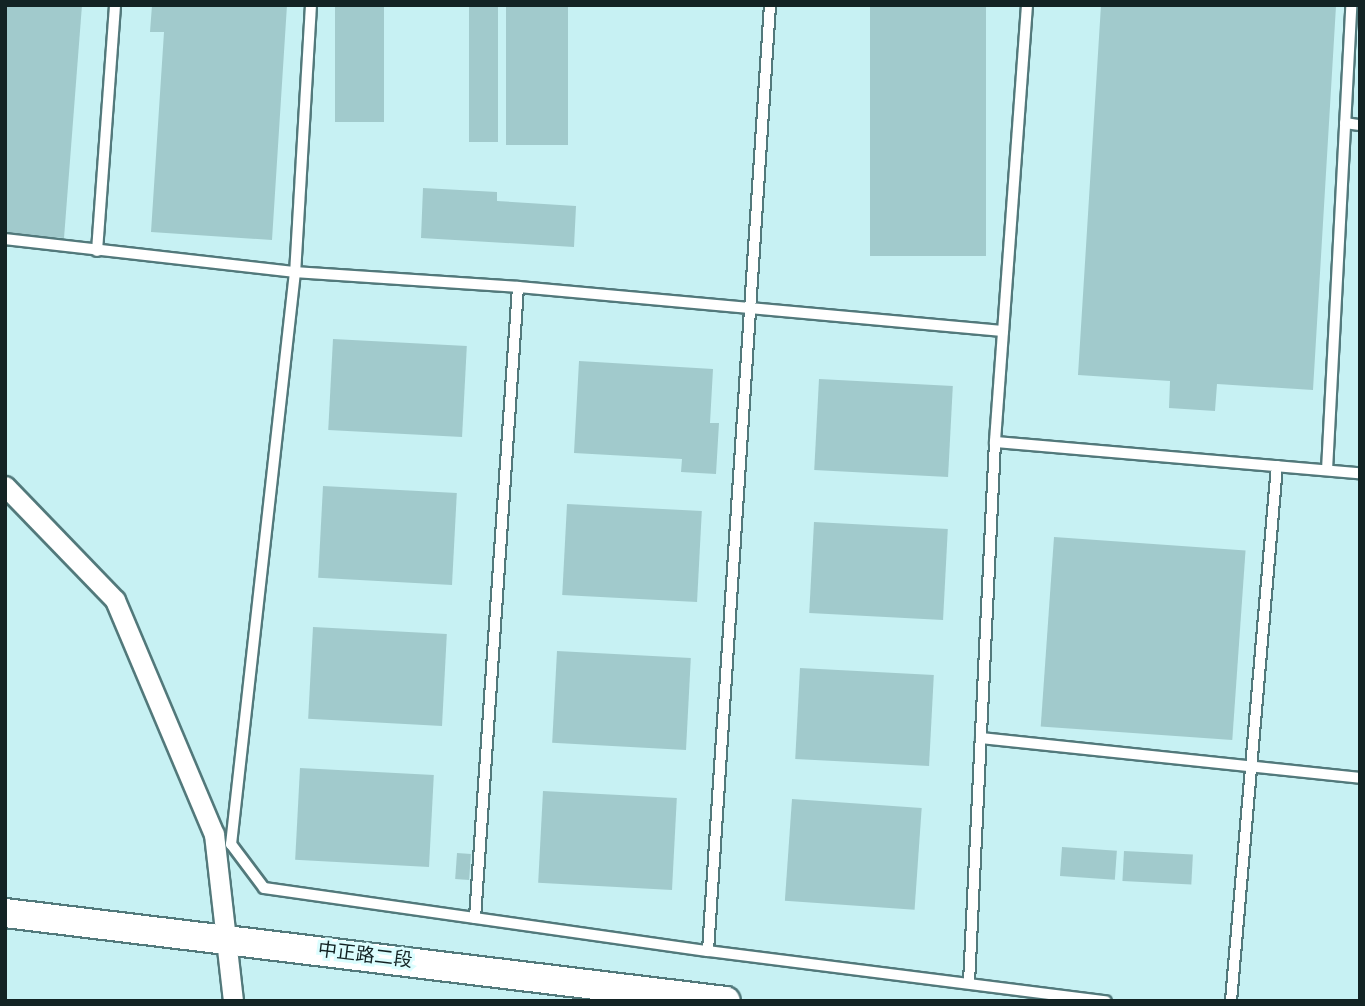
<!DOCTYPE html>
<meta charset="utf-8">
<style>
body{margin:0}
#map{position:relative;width:1365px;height:1006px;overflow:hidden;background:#c7f1f3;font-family:"Source Sans 3","Noto Sans TC",sans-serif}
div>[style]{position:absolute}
.building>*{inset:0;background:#a1cacc;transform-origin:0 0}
.roads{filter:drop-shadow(2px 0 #52797b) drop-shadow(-2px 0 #52797b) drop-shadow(0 2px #52797b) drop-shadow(0 -2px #52797b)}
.lane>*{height:10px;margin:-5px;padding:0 5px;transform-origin:5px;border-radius:5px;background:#fff}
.street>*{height:19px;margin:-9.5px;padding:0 9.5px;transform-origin:9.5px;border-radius:9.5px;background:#fff}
.secondary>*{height:28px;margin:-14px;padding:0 14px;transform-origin:14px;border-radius:14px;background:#fff}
span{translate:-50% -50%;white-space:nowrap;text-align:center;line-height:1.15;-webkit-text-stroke:6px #dbfdfe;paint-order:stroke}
.street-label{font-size:19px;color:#132324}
.frame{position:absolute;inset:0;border:7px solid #132324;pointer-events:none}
</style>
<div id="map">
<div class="building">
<i style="clip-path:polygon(5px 5px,82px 5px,64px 238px,5px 234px)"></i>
<i style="clip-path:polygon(152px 5px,287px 5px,272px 240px,151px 232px,164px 32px,150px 32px)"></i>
<i style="left:335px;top:5px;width:49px;height:117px"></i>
<i style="left:469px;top:5px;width:29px;height:137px"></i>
<i style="left:506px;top:5px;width:62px;height:140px"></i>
<i style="left:870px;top:5px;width:116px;height:251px"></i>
<i style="clip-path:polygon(1101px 5px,1336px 6px,1313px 390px,1217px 384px,1215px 411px,1169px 408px,1170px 381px,1078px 375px)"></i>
<i style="clip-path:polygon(423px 188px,497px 192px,497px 201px,576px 206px,574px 247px,421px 238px)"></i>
<i style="left:333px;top:339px;width:134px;height:91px;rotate:3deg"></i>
<i style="clip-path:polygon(579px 361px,713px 369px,710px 423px,719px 423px,716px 474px,681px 472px,682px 459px,574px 453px)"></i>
<i style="left:819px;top:379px;width:134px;height:91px;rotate:3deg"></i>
<i style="left:323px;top:486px;width:134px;height:92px;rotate:3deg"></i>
<i style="left:567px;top:504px;width:135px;height:91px;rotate:3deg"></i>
<i style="left:814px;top:522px;width:134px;height:91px;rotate:3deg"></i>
<i style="left:1054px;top:537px;width:192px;height:190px;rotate:4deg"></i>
<i style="left:313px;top:627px;width:134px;height:92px;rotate:3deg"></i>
<i style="left:557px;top:651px;width:134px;height:92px;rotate:3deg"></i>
<i style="left:800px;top:668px;width:134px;height:91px;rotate:3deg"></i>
<i style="left:300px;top:768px;width:134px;height:92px;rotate:3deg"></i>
<i style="left:543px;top:791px;width:134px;height:92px;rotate:3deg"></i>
<i style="left:792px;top:799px;width:130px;height:102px;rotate:4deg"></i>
<i style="left:1062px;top:847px;width:55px;height:29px;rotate:4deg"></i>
<i style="left:1124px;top:851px;width:69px;height:30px;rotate:3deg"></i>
<i style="left:457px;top:853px;width:14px;height:26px;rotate:4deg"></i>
</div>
<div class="roads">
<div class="lane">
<i style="left:311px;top:5px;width:267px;rotate:93.4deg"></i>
<i style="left:295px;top:272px;width:576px;rotate:96.38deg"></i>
<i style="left:231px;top:844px;width:55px;rotate:53.1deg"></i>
<i style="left:264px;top:888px;width:448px;rotate:8.1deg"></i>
<i style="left:770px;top:5px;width:948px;rotate:93.75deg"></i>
<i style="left:708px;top:951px;width:401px;rotate:7.2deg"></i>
<i style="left:1027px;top:5px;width:438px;rotate:94.2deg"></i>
<i style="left:995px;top:442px;width:366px;rotate:4.9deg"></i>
<i style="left:1345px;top:123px;width:15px;rotate:8deg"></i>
<i style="left:5px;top:239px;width:292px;rotate:6.5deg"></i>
<i style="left:295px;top:272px;width:224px;rotate:3.8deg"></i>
<i style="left:518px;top:287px;width:487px;rotate:5.2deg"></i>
<i style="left:97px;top:251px;width:247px;rotate:-85.8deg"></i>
<i style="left:1327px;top:470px;width:466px;rotate:-87deg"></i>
<i style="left:981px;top:738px;width:381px;rotate:6deg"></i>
<i style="left:475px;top:918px;width:632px;rotate:-86.1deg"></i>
<i style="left:969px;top:983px;width:542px;rotate:-87.25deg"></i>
<i style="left:1231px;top:1001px;width:537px;rotate:-85.09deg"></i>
</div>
<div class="street">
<i style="left:5px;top:486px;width:158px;rotate:46deg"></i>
<i style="left:115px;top:600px;width:254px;rotate:67.1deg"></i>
<i style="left:214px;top:834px;width:168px;rotate:83.5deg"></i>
</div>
<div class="secondary">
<i style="left:5px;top:913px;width:726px;rotate:6.96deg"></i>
</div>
</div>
<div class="street-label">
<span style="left:365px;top:956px;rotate:7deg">中正路二段</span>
</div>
<div class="frame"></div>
</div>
